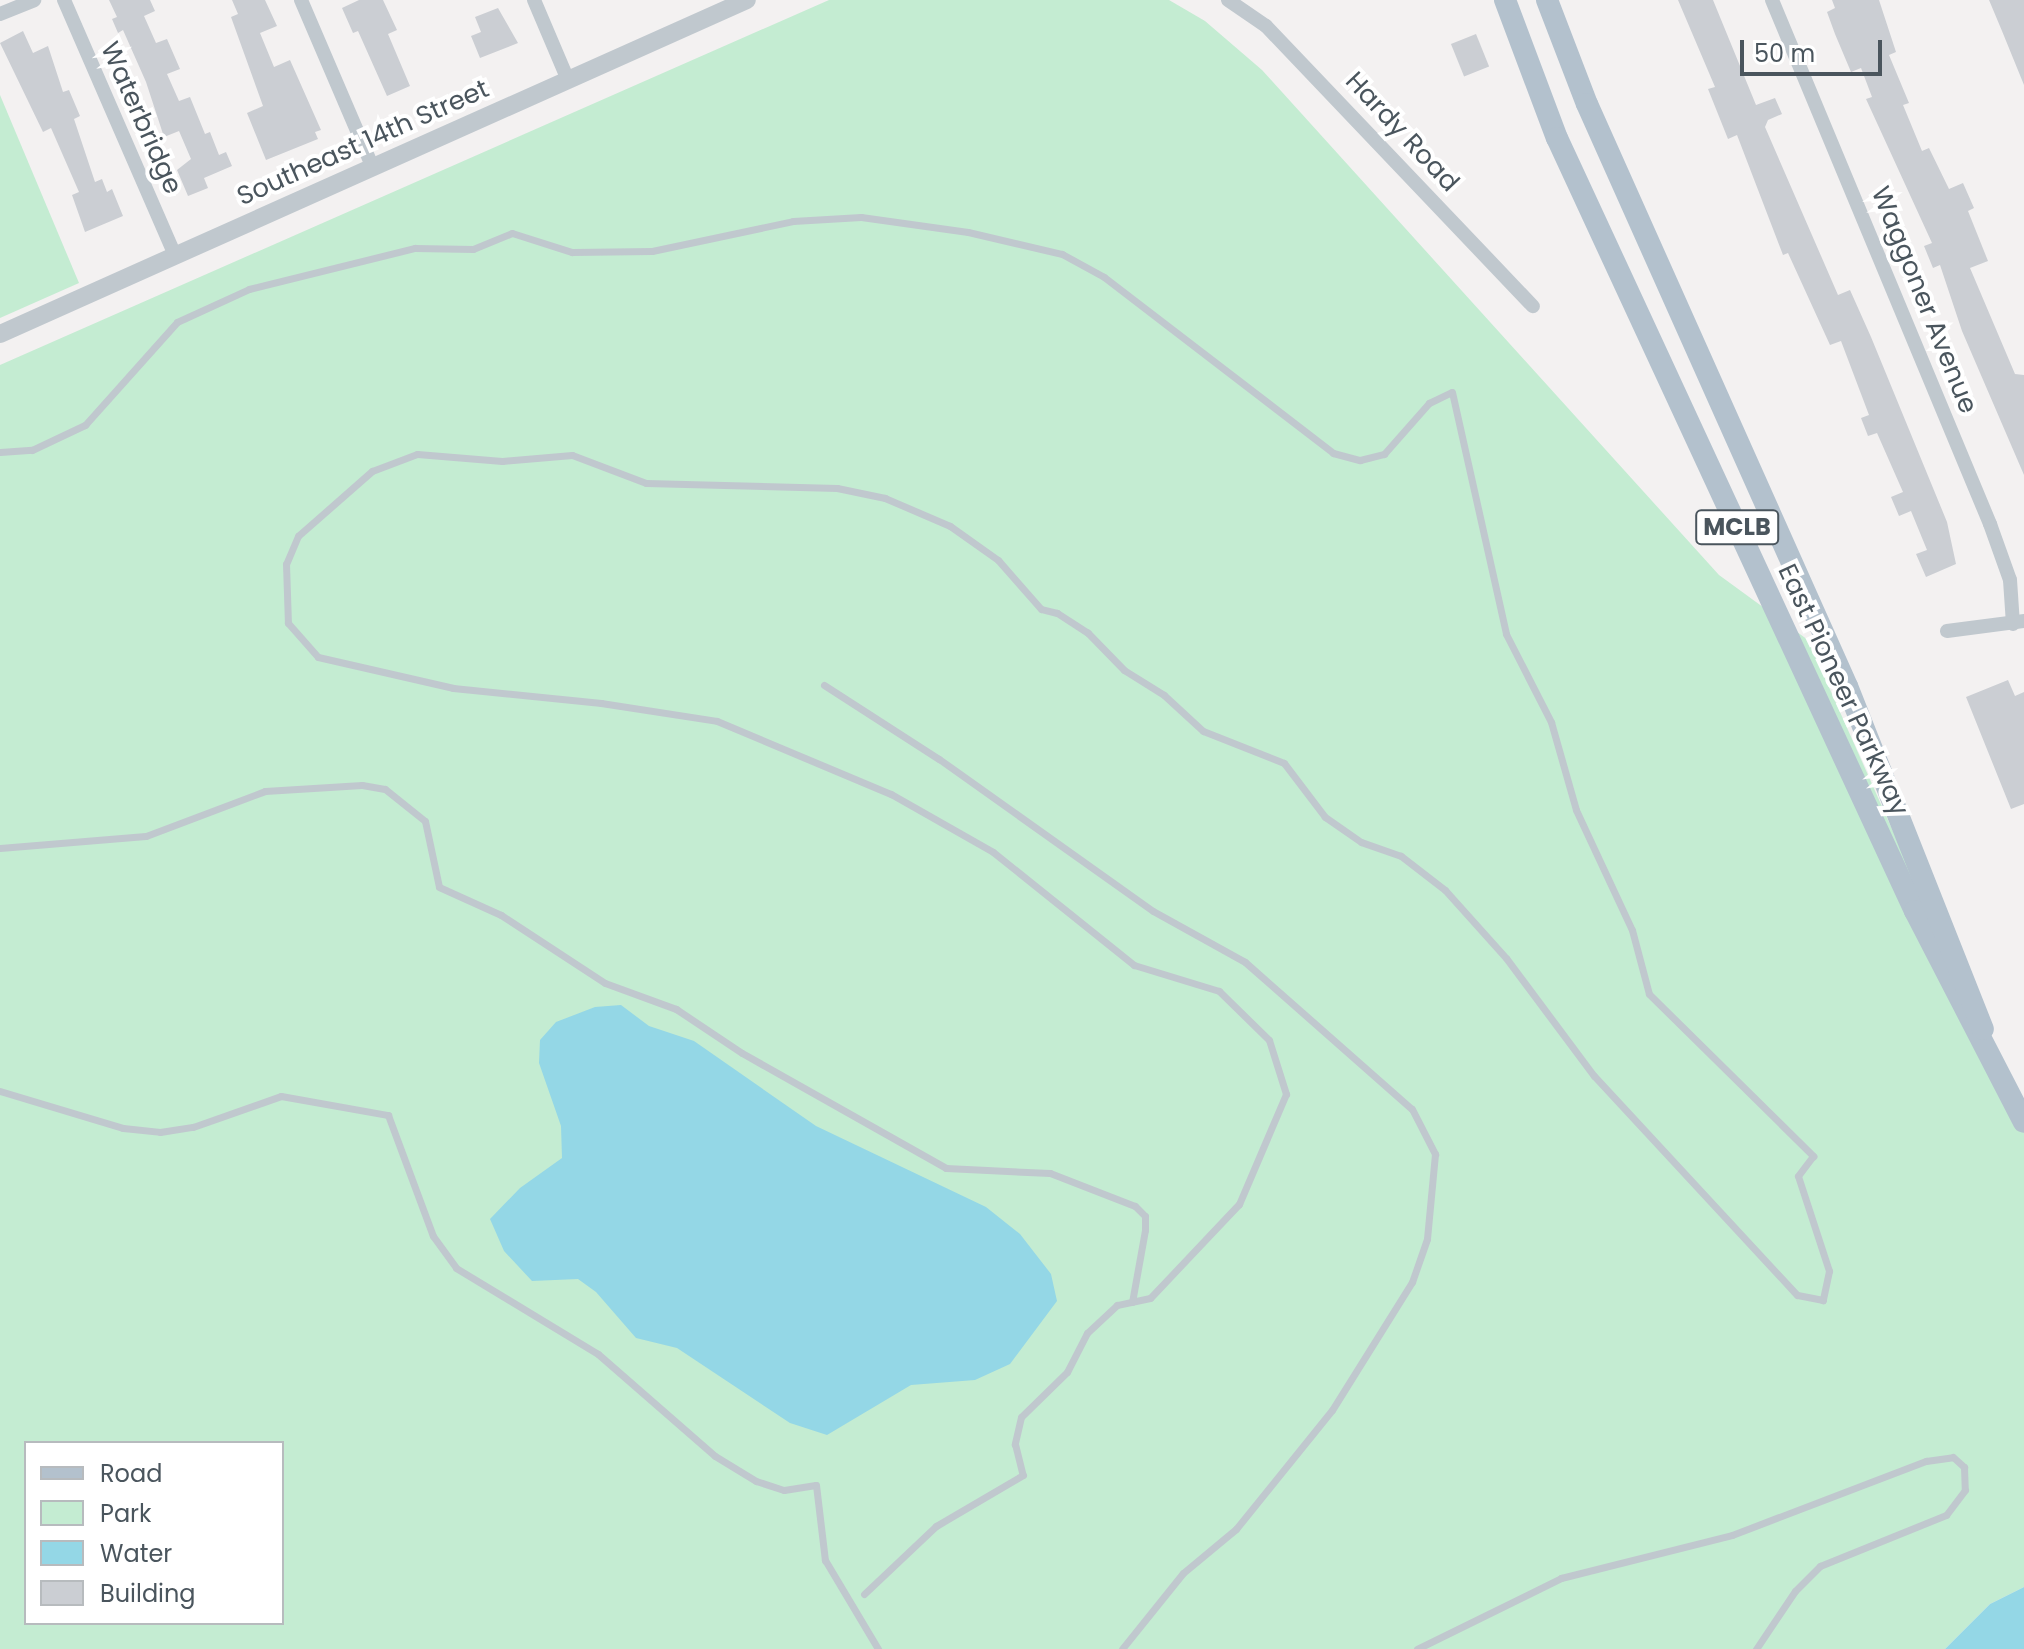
<!DOCTYPE html>
<style>
body{margin:0}
#map{position:relative;width:2024px;height:1649px;overflow:hidden;background:#f3f1f1;font-family:Poppins,sans-serif}
div>[style]{position:absolute}
.green>*{inset:0;background:#c4ecd2}
.water>*{inset:0;background:#94d7e6}
.building>*{inset:0;background:#cbced3;transform-origin:0 0}
.service>*{height:7px;margin:-3.5px;padding:0 3.5px;transform-origin:3.5px;border-radius:3.5px;background:#c0c8ce}
.minor>*{height:14px;margin:-7px;padding:0 7px;transform-origin:7px;border-radius:7px;background:#c0c8ce}
.tertiary>*{height:18px;margin:-9px;padding:0 9px;transform-origin:9px;border-radius:9px;background:#c0c8ce}
.primary>*{height:22px;margin:-11px;padding:0 11px;transform-origin:11px;border-radius:11px;background:#b3c1cd}
span{translate:-50% -50%;white-space:nowrap;text-align:center;line-height:1.15;-webkit-text-stroke:8px #fff;paint-order:stroke}
.shield-label span{padding:2px 6px;background:#fff;border:2px solid;border-radius:6px;-webkit-text-stroke-width:0}
.shield-label{font-size:24px;color:#4a555d;font-weight:700}
.street-label{font-size:26px;color:#4a555d}
.legend{position:absolute;left:24px;top:1441px;width:260px;height:184px;box-sizing:border-box;background:#fff;border:2px solid #b7bbbe;margin:0;padding:10px 14px;list-style:none;font-size:24px;color:#4a555d}
.legend li{display:flex;align-items:center;gap:16px;height:40px}
.legend b{width:40px;border:2px solid #b7bbbe}
.scale{position:absolute;left:1740px;top:40px;width:142px;height:36px;box-sizing:border-box;border:4px solid #4a555d;border-top:0;padding-left:10px;font-size:24px;line-height:28px;white-space:nowrap;color:#4a555d;-webkit-text-stroke:6px #fff;paint-order:stroke}
</style>
<div id="map">
<div class="green">
<i style="clip-path:polygon(evenodd,829px 0,1169px 0,1205px 21px,1262px 70px,1719px 575px,1808px 640px,2024px 1126px,2024px 1587px,1990px 1604px,1945px 1649px,0 1649px,0 365px,829px 0,26px 1443px,282px 1443px,282px 1623px,26px 1623px,26px 1443px)"></i>
<i style="clip-path:polygon(0 95px,79px 283px,0 318px)"></i>
</div>
<div class="water">
<i style="clip-path:polygon(621px 1005px,649px 1026px,694px 1041px,816px 1126px,986px 1207px,1020px 1234px,1051px 1274px,1057px 1301px,1010px 1364px,975px 1380px,911px 1385px,827px 1435px,790px 1423px,677px 1348px,636px 1338px,596px 1292px,578px 1279px,532px 1281px,504px 1251px,490px 1219px,520px 1188px,562px 1158px,561px 1126px,539px 1063px,540px 1040px,556px 1022px,595px 1007px)"></i>
<i style="clip-path:polygon(2024px 1587px,2024px 1649px,1945px 1649px,1990px 1604px)"></i>
</div>
<div class="building">
<i style="clip-path:polygon(109px 0,150px 0,155px 11px,144px 16px,156px 43px,167px 39px,180px 69px,167px 74px,179px 101px,190px 97px,205px 134px,210px 132px,219px 155px,226px 152px,232px 166px,204px 178px,208px 188px,188px 196px,177px 170px,191px 159px,179px 131px,164px 137px,146px 82px,123px 30px,118px 33px,112px 19px,117px 17px)"></i>
<i style="clip-path:polygon(232px 0,265px 0,277px 26px,260px 33px,274px 67px,290px 60px,321px 130px,315px 132px,318px 139px,266px 160px,247px 113px,263px 106px,231px 17px,238px 14px)"></i>
<i style="clip-path:polygon(359px 0,383px 0,397px 30px,388px 34px,410px 86px,387px 96px,358px 31px,353px 33px,342px 8px)"></i>
<i style="clip-path:polygon(1678px 0,1713px 0,1756px 105px,1775px 98px,1782px 114px,1768px 120px,1765px 127px,1838px 295px,1850px 290px,1871px 337px,1947px 522px,1956px 564px,1926px 577px,1916px 554px,1927px 550px,1911px 511px,1899px 516px,1891px 497px,1903px 492px,1877px 433px,1868px 436px,1861px 418px,1869px 415px,1841px 341px,1830px 345px,1788px 253px,1783px 255px,1737px 135px,1728px 139px,1708px 89px,1715px 87px)"></i>
<i style="clip-path:polygon(1832px 0,1879px 0,1896px 52px,1889px 55px,1909px 103px,1903px 105px,1922px 151px,1929px 148px,1949px 189px,1963px 183px,1974px 208px,1968px 211px,1988px 261px,1970px 268px,2015px 374px,2024px 375px,2024px 475px,1962px 331px,1940px 265px,1933px 268px,1924px 246px,1932px 243px,1866px 99px,1872px 97px,1861px 68px,1851px 72px,1835px 34px,1827px 12px,1835px 8px)"></i>
<i style="clip-path:polygon(1989px 0,2024px 0,2024px 85px,2002px 31px)"></i>
<i style="clip-path:polygon(498px 8px,518px 43px,480px 58px,471px 36px,481px 32px,475px 17px)"></i>
<i style="clip-path:polygon(23px 31px,33px 53px,48px 46px,63px 92px,69px 90px,80px 116px,74px 119px,95px 182px,102px 179px,107px 192px,112px 189px,123px 216px,85px 232px,72px 195px,79px 192px,51px 128px,43px 132px,0 43px)"></i>
<i style="left:1476px;top:34px;width:35px;height:27px;rotate:68deg"></i>
<i style="clip-path:polygon(2008px 680px,2015px 696px,2024px 692px,2024px 804px,2011px 809px,1966px 697px)"></i>
</div>
<div class="service">
<i style="left:0;top:452px;width:32px;rotate:-4deg"></i>
<i style="left:32px;top:450px;width:59px;rotate:-25.3deg"></i>
<i style="left:85px;top:425px;width:138px;rotate:-48.2deg"></i>
<i style="left:177px;top:322px;width:79px;rotate:-24.6deg"></i>
<i style="left:249px;top:289px;width:171px;rotate:-13.9deg"></i>
<i style="left:415px;top:248px;width:58px;rotate:1deg"></i>
<i style="left:473px;top:249px;width:42px;rotate:-22.3deg"></i>
<i style="left:512px;top:233px;width:63px;rotate:17.6deg"></i>
<i style="left:572px;top:252px;width:80px;rotate:-0.7deg"></i>
<i style="left:652px;top:251px;width:144px;rotate:-12deg"></i>
<i style="left:793px;top:221px;width:68px;rotate:-3.4deg"></i>
<i style="left:861px;top:217px;width:108px;rotate:8deg"></i>
<i style="left:968px;top:232px;width:97px;rotate:13.2deg"></i>
<i style="left:1062px;top:254px;width:48px;rotate:28.7deg"></i>
<i style="left:1104px;top:277px;width:289px;rotate:37.5deg"></i>
<i style="left:1333px;top:453px;width:28px;rotate:15deg"></i>
<i style="left:1360px;top:460px;width:25px;rotate:-14deg"></i>
<i style="left:1384px;top:454px;width:68px;rotate:-48.6deg"></i>
<i style="left:1429px;top:403px;width:25px;rotate:-26deg"></i>
<i style="left:1452px;top:392px;width:248px;rotate:77.4deg"></i>
<i style="left:1506px;top:634px;width:99px;rotate:62.9deg"></i>
<i style="left:1551px;top:722px;width:91px;rotate:74.1deg"></i>
<i style="left:1576px;top:810px;width:132px;rotate:65deg"></i>
<i style="left:1632px;top:930px;width:66px;rotate:75.1deg"></i>
<i style="left:1649px;top:994px;width:231px;rotate:44.6deg"></i>
<i style="left:1813px;top:1156px;width:25px;rotate:127deg"></i>
<i style="left:1798px;top:1176px;width:100px;rotate:71.9deg"></i>
<i style="left:1829px;top:1271px;width:30px;rotate:102deg"></i>
<i style="left:1823px;top:1300px;width:26px;rotate:-169deg"></i>
<i style="left:1797px;top:1295px;width:299px;rotate:-132.8deg"></i>
<i style="left:1594px;top:1076px;width:147px;rotate:-126.7deg"></i>
<i style="left:1506px;top:958px;width:91px;rotate:-131.9deg"></i>
<i style="left:1445px;top:890px;width:56px;rotate:-142.3deg"></i>
<i style="left:1401px;top:856px;width:42px;rotate:-160.7deg"></i>
<i style="left:1361px;top:842px;width:44px;rotate:-145.2deg"></i>
<i style="left:1325px;top:817px;width:68px;rotate:-127.2deg"></i>
<i style="left:1284px;top:763px;width:87px;rotate:-158.4deg"></i>
<i style="left:1203px;top:731px;width:53px;rotate:-137.3deg"></i>
<i style="left:1164px;top:695px;width:47px;rotate:-148deg"></i>
<i style="left:1124px;top:670px;width:52px;rotate:-134.2deg"></i>
<i style="left:1088px;top:633px;width:37px;rotate:-147deg"></i>
<i style="left:1057px;top:613px;width:16px;rotate:-166deg"></i>
<i style="left:1041px;top:609px;width:65px;rotate:-131.3deg"></i>
<i style="left:998px;top:560px;width:59px;rotate:-144.7deg"></i>
<i style="left:950px;top:526px;width:71px;rotate:-156.7deg"></i>
<i style="left:885px;top:498px;width:49px;rotate:-168.2deg"></i>
<i style="left:837px;top:488px;width:191px;rotate:-178.5deg"></i>
<i style="left:646px;top:483px;width:79px;rotate:-159.3deg"></i>
<i style="left:572px;top:455px;width:70px;rotate:175.1deg"></i>
<i style="left:502px;top:461px;width:85px;rotate:-175.3deg"></i>
<i style="left:417px;top:454px;width:48px;rotate:159.3deg"></i>
<i style="left:372px;top:471px;width:98px;rotate:138.7deg"></i>
<i style="left:298px;top:536px;width:30px;rotate:113deg"></i>
<i style="left:286px;top:564px;width:59px;rotate:88.1deg"></i>
<i style="left:288px;top:623px;width:45px;rotate:48.6deg"></i>
<i style="left:318px;top:657px;width:139px;rotate:12.9deg"></i>
<i style="left:453px;top:688px;width:149px;rotate:5.8deg"></i>
<i style="left:601px;top:703px;width:117px;rotate:8.8deg"></i>
<i style="left:717px;top:721px;width:189px;rotate:22.8deg"></i>
<i style="left:891px;top:794px;width:117px;rotate:29.6deg"></i>
<i style="left:993px;top:852px;width:181px;rotate:38.7deg"></i>
<i style="left:1134px;top:965px;width:89px;rotate:17deg"></i>
<i style="left:1219px;top:991px;width:70px;rotate:44.4deg"></i>
<i style="left:1269px;top:1040px;width:57px;rotate:72.5deg"></i>
<i style="left:1286px;top:1094px;width:120px;rotate:113.1deg"></i>
<i style="left:1239px;top:1204px;width:129px;rotate:133.4deg"></i>
<i style="left:1150px;top:1298px;width:34px;rotate:168deg"></i>
<i style="left:1117px;top:1305px;width:41px;rotate:137deg"></i>
<i style="left:1087px;top:1333px;width:44px;rotate:117.1deg"></i>
<i style="left:1067px;top:1372px;width:64px;rotate:135.6deg"></i>
<i style="left:1021px;top:1417px;width:28px;rotate:103deg"></i>
<i style="left:1015px;top:1444px;width:32px;rotate:76deg"></i>
<i style="left:1023px;top:1475px;width:101px;rotate:149.6deg"></i>
<i style="left:936px;top:1526px;width:99px;rotate:136.6deg"></i>
<i style="left:824px;top:685px;width:137px;rotate:32.8deg"></i>
<i style="left:939px;top:759px;width:262px;rotate:35.4deg"></i>
<i style="left:1153px;top:911px;width:105px;rotate:29deg"></i>
<i style="left:1245px;top:962px;width:222px;rotate:41.4deg"></i>
<i style="left:1412px;top:1109px;width:51px;rotate:62.9deg"></i>
<i style="left:1435px;top:1154px;width:85px;rotate:95.4deg"></i>
<i style="left:1427px;top:1239px;width:46px;rotate:109.2deg"></i>
<i style="left:1412px;top:1282px;width:151px;rotate:122deg"></i>
<i style="left:1332px;top:1410px;width:153px;rotate:128.9deg"></i>
<i style="left:1236px;top:1529px;width:69px;rotate:140.3deg"></i>
<i style="left:1183px;top:1573px;width:97px;rotate:128.8deg"></i>
<i style="left:0;top:848px;width:146px;rotate:-4.7deg"></i>
<i style="left:146px;top:836px;width:127px;rotate:-20.7deg"></i>
<i style="left:265px;top:791px;width:97px;rotate:-3.5deg"></i>
<i style="left:362px;top:785px;width:23px;rotate:10deg"></i>
<i style="left:385px;top:789px;width:51px;rotate:38.7deg"></i>
<i style="left:425px;top:821px;width:67px;rotate:78deg"></i>
<i style="left:439px;top:887px;width:68px;rotate:24.3deg"></i>
<i style="left:501px;top:915px;width:124px;rotate:33.2deg"></i>
<i style="left:605px;top:983px;width:76px;rotate:20.1deg"></i>
<i style="left:676px;top:1009px;width:79px;rotate:33.7deg"></i>
<i style="left:742px;top:1053px;width:234px;rotate:29.4deg"></i>
<i style="left:946px;top:1168px;width:104px;rotate:2.8deg"></i>
<i style="left:1050px;top:1173px;width:91px;rotate:21.2deg"></i>
<i style="left:1135px;top:1206px;width:14px;rotate:45deg"></i>
<i style="left:1145px;top:1216px;width:14px;rotate:90deg"></i>
<i style="left:1145px;top:1230px;width:73px;rotate:100.2deg"></i>
<i style="left:0;top:1091px;width:128px;rotate:16.7deg"></i>
<i style="left:123px;top:1128px;width:37px;rotate:6deg"></i>
<i style="left:160px;top:1132px;width:33px;rotate:-9deg"></i>
<i style="left:193px;top:1127px;width:93px;rotate:-19.4deg"></i>
<i style="left:281px;top:1096px;width:109px;rotate:10.1deg"></i>
<i style="left:388px;top:1115px;width:129px;rotate:69.6deg"></i>
<i style="left:433px;top:1236px;width:39px;rotate:54deg"></i>
<i style="left:456px;top:1268px;width:166px;rotate:31.2deg"></i>
<i style="left:598px;top:1354px;width:155px;rotate:41.1deg"></i>
<i style="left:715px;top:1456px;width:48px;rotate:31.4deg"></i>
<i style="left:756px;top:1481px;width:29px;rotate:18deg"></i>
<i style="left:784px;top:1490px;width:32px;rotate:-9deg"></i>
<i style="left:816px;top:1485px;width:76px;rotate:83.2deg"></i>
<i style="left:825px;top:1560px;width:104px;rotate:59.2deg"></i>
<i style="left:1417px;top:1649px;width:161px;rotate:-26.2deg"></i>
<i style="left:1561px;top:1578px;width:176px;rotate:-14.1deg"></i>
<i style="left:1732px;top:1535px;width:208px;rotate:-20.9deg"></i>
<i style="left:1926px;top:1461px;width:27px;rotate:-8deg"></i>
<i style="left:1953px;top:1457px;width:15px;rotate:42deg"></i>
<i style="left:1964px;top:1467px;width:23px;rotate:88deg"></i>
<i style="left:1965px;top:1490px;width:31px;rotate:127deg"></i>
<i style="left:1946px;top:1515px;width:136px;rotate:158deg"></i>
<i style="left:1820px;top:1566px;width:35px;rotate:135deg"></i>
<i style="left:1795px;top:1591px;width:70px;rotate:123.9deg"></i>
</div>
<div class="minor">
<i style="left:64px;top:0;width:278px;rotate:66.5deg"></i>
<i style="left:301px;top:0;width:183px;rotate:66.8deg"></i>
<i style="left:534px;top:0;width:87px;rotate:67deg"></i>
<i style="left:1228px;top:0;width:46px;rotate:34.4deg"></i>
<i style="left:1266px;top:26px;width:387px;rotate:46.4deg"></i>
<i style="left:1772px;top:0;width:568px;rotate:67.41deg"></i>
<i style="left:1990px;top:524px;width:59px;rotate:70.3deg"></i>
<i style="left:2010px;top:580px;width:44px;rotate:86.1deg"></i>
<i style="left:0;top:14px;width:37px;rotate:-22deg"></i>
<i style="left:1947px;top:631px;width:78px;rotate:-7.4deg"></i>
</div>
<div class="tertiary">
<i style="left:0;top:334px;width:818px;rotate:-24.09deg"></i>
</div>
<div class="primary">
<i style="left:1505px;top:0;width:147px;rotate:69.4deg"></i>
<i style="left:1557px;top:138px;width:852px;rotate:65.15deg"></i>
<i style="left:1915px;top:911px;width:237px;rotate:62.7deg"></i>
<i style="left:1547px;top:0;width:111px;rotate:69deg"></i>
<i style="left:1587px;top:104px;width:637px;rotate:65.93deg"></i>
<i style="left:1847px;top:686px;width:369px;rotate:68.4deg"></i>
</div>
<div class="shield-label">
<span style="left:1737px;top:527px">MCLB</span>
</div>
<div class="street-label">
<span style="left:141px;top:118px;rotate:66deg">Waterbridge</span>
<span style="left:1402px;top:132px;rotate:47deg">Hardy Road</span>
<span style="left:363px;top:143px;rotate:-24deg">Southeast 14th Street</span>
<span style="left:1924px;top:300px;rotate:68deg">Waggoner Avenue</span>
<span style="left:1843px;top:690px;rotate:65deg">East Pioneer Parkway</span>
</div>
<ul class="legend">
<li><b style="height:10px;background:#b3c1cd"></b>Road</li>
<li><b style="height:22px;background:#c4ecd2"></b>Park</li>
<li><b style="height:22px;background:#94d7e6"></b>Water</li>
<li><b style="height:22px;background:#cbced3"></b>Building</li>
</ul>
<div class="scale">50 m</div>
</div>
